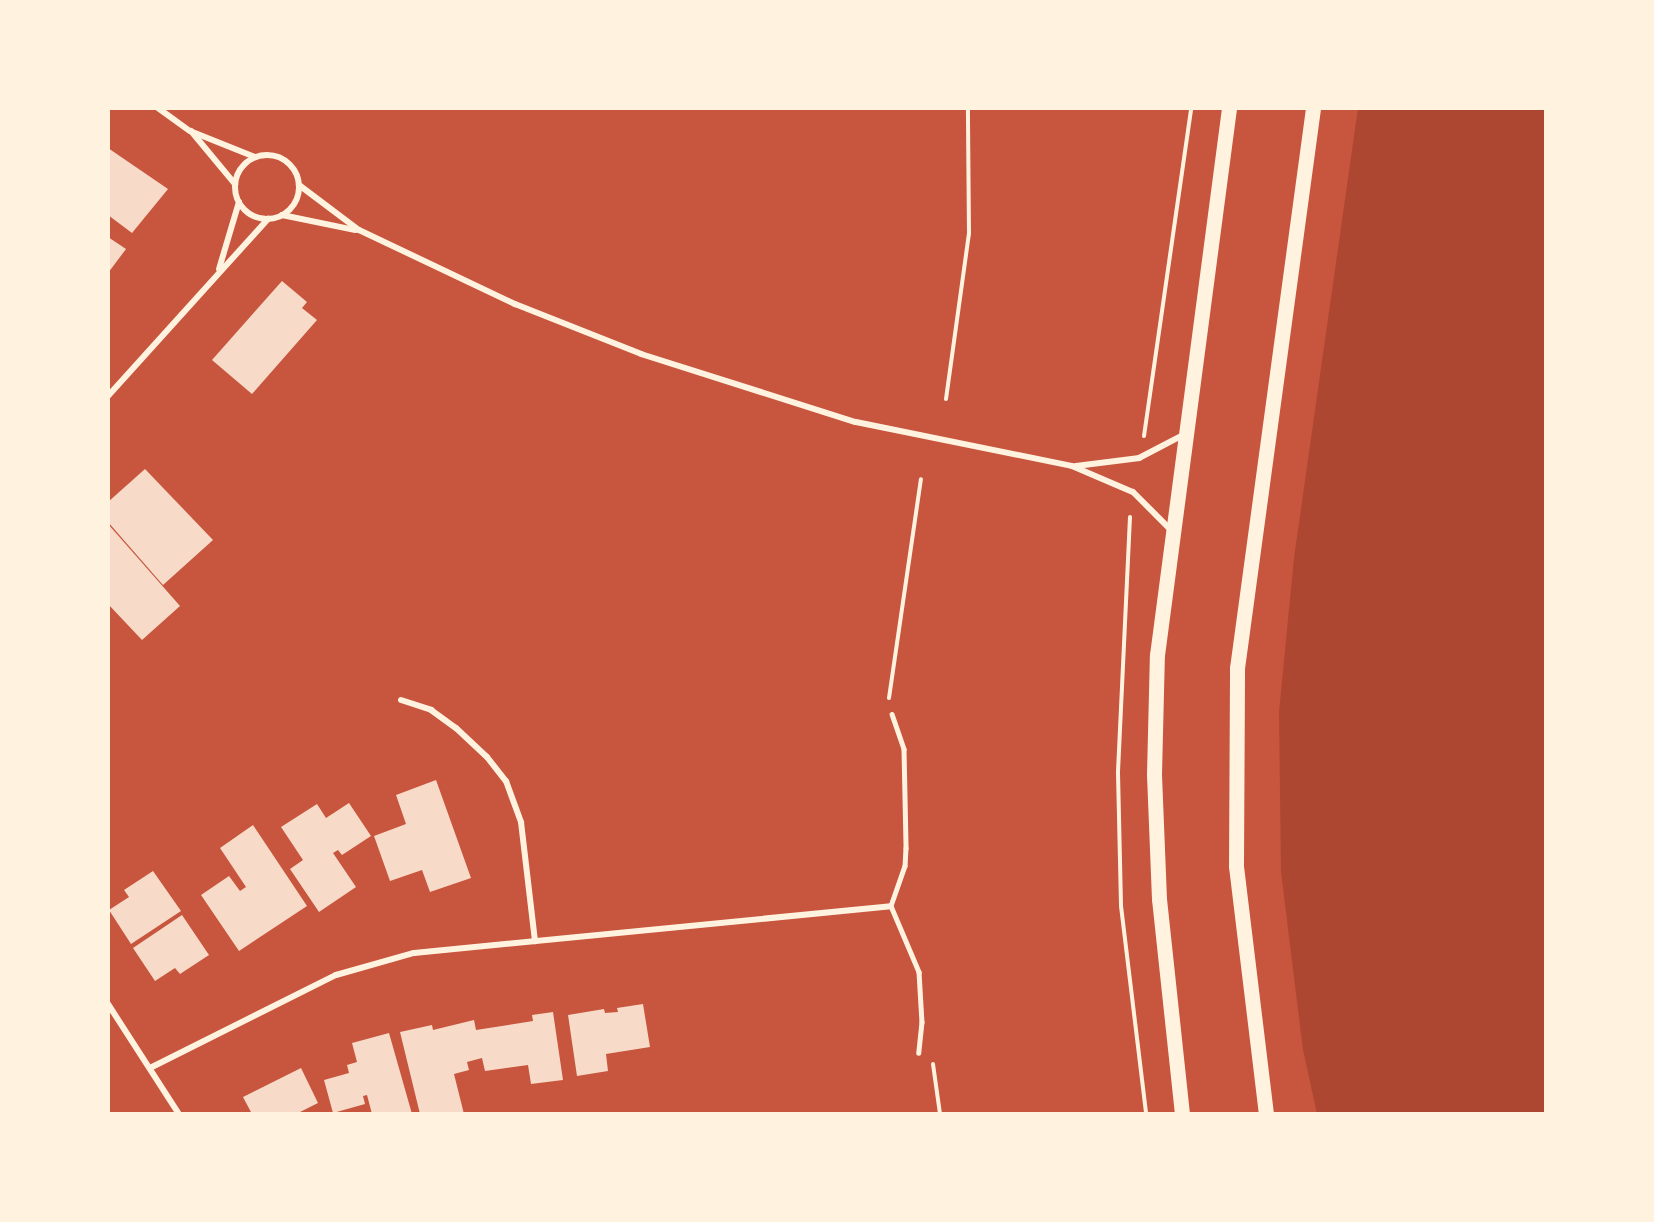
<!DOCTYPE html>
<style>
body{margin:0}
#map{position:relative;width:1654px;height:1222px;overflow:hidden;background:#c8553d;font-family:Signika,sans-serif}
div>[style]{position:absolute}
.green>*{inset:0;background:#ae4732}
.building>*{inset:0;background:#f7dbc8}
.path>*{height:4px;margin:-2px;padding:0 2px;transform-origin:2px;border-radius:2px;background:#fff3e0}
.service>*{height:4.5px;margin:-2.25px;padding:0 2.25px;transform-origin:2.25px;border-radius:2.25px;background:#fff3e0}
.minor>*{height:6px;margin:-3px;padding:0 3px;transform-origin:3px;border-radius:3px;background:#fff3e0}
.minor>.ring{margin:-3px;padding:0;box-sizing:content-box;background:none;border:6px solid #fff3e0;border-radius:50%}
.primary>*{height:15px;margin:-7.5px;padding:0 7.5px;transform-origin:7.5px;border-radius:7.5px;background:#fff3e0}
span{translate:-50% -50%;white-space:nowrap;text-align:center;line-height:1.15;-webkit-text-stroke:5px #fff3e0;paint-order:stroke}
.frame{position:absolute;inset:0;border:110px solid #fff3e0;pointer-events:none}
</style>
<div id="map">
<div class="green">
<i style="clip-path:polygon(1358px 108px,1546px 108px,1546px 1114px,1317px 1114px,1303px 1050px,1281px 872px,1279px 712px,1294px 558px)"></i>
</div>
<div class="building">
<i style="clip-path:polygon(108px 148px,168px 189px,132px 233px,108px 215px)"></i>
<i style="clip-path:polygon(108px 237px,126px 249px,108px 273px)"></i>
<i style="clip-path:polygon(282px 281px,307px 302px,302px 308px,317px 320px,252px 394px,212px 360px)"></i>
<i style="clip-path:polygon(145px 469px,213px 540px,163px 585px,108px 522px,108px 502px)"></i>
<i style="clip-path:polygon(108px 524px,180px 606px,142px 640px,108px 604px)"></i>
<i style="clip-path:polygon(436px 780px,471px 878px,430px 892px,422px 870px,390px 881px,374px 836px,406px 824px,396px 795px)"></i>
<i style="clip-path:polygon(349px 803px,371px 836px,342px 855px,338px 850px,333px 853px,356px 887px,319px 912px,290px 869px,303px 860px,281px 827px,317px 804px,326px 818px)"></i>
<i style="clip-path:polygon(253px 825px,307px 906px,239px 951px,201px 895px,229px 876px,240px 891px,246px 887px,220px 848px)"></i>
<i style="clip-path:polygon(153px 871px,181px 911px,131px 944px,109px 910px,129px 897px,124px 890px)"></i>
<i style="clip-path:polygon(182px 915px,209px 955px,180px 974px,175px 968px,155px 981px,133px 948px)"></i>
<i style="clip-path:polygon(643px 1004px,650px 1047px,606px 1054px,608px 1071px,577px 1076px,568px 1015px,604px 1009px,605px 1013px,618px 1012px,617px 1008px)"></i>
<i style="clip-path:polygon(553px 1012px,563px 1080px,531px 1084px,528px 1065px,485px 1071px,482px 1058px,467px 1062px,469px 1070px,454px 1074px,464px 1114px,420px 1114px,400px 1032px,432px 1025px,433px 1030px,474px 1020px,476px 1030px,533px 1021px,532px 1015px)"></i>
<i style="clip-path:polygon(389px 1033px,412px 1114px,372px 1114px,367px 1095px,363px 1096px,365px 1104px,333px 1113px,324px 1080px,349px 1073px,347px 1065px,357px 1062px,352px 1043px)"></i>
<i style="clip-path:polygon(301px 1068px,318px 1103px,296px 1114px,252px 1114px,243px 1097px)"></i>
</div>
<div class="path">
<i style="left:946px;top:399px;width:167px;rotate:-82.1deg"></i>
<i style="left:969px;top:234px;width:126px;rotate:-90.5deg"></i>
<i style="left:1144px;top:436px;width:331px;rotate:-81.8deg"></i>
<i style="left:1130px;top:517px;width:256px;rotate:92.7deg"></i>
<i style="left:1118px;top:773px;width:133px;rotate:88.7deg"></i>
<i style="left:1121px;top:906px;width:209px;rotate:83.1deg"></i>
<i style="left:889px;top:698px;width:221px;rotate:-81.7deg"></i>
<i style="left:933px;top:1064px;width:50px;rotate:82deg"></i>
</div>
<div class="service">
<i style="left:892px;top:714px;width:37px;rotate:71deg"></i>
<i style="left:904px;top:749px;width:99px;rotate:88.8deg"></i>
<i style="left:906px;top:848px;width:18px;rotate:93deg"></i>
<i style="left:905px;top:866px;width:42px;rotate:109.3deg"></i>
<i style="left:891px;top:906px;width:72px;rotate:67deg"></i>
<i style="left:919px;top:972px;width:50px;rotate:86.6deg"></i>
<i style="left:922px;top:1022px;width:31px;rotate:96deg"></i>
</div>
<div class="minor">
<i style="left:158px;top:108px;width:39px;rotate:36deg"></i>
<i style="left:190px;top:131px;width:70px;rotate:21.8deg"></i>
<i style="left:191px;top:131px;width:69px;rotate:50.3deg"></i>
<i class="ring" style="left:235px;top:155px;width:58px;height:58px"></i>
<i style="left:299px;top:185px;width:75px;rotate:36.9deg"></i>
<i style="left:359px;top:230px;width:173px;rotate:25.4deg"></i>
<i style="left:515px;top:304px;width:136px;rotate:21.6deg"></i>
<i style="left:641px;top:354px;width:225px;rotate:17.6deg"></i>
<i style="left:856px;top:422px;width:220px;rotate:11.5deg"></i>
<i style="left:1072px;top:466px;width:66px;rotate:23.1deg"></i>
<i style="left:1133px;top:492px;width:52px;rotate:45deg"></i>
<i style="left:282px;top:215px;width:75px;rotate:11.6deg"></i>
<i style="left:219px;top:269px;width:70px;rotate:-73.4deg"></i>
<i style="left:108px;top:396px;width:239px;rotate:-47.9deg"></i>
<i style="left:1076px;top:466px;width:64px;rotate:-7.2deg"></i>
<i style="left:1139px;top:458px;width:50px;rotate:-27.6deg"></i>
<i style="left:401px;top:700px;width:32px;rotate:18deg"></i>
<i style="left:431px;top:710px;width:31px;rotate:36deg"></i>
<i style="left:456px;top:728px;width:42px;rotate:43.1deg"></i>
<i style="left:487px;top:757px;width:31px;rotate:52deg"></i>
<i style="left:506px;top:781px;width:44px;rotate:69.9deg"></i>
<i style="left:521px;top:822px;width:120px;rotate:83.3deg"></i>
<i style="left:108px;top:1004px;width:131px;rotate:57.2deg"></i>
<i style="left:150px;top:1068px;width:208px;rotate:-26.6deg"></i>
<i style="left:336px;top:975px;width:81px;rotate:-15.8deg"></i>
<i style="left:414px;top:953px;width:479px;rotate:-5.6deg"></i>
</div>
<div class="primary">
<i style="left:1182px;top:1114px;width:216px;rotate:-96.1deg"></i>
<i style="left:1159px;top:899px;width:125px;rotate:-92.3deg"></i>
<i style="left:1154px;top:774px;width:119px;rotate:-88.6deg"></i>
<i style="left:1157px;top:655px;width:552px;rotate:-82.5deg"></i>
<i style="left:1266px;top:1114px;width:250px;rotate:-96.9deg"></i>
<i style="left:1236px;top:866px;width:198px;rotate:-89.7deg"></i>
<i style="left:1237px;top:668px;width:565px;rotate:-82.27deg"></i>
</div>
<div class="frame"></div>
</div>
